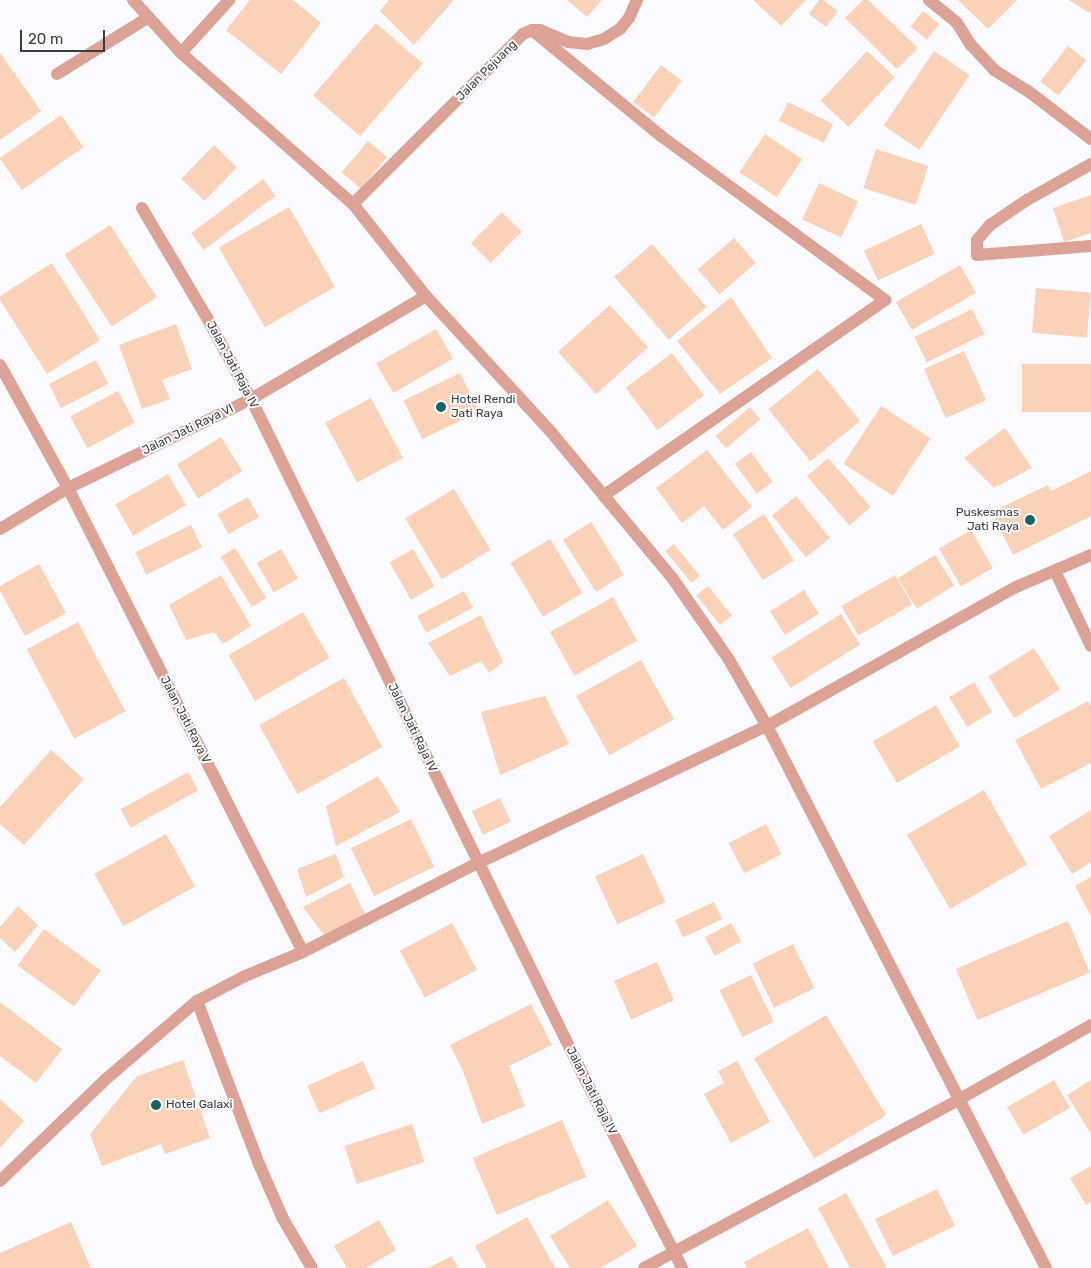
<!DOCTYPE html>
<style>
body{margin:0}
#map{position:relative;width:1091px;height:1268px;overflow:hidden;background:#fbfaff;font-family:Rubik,sans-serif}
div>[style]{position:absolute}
.building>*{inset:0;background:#fbd2b7;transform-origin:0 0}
.lane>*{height:12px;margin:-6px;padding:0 6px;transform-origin:6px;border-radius:6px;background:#dba295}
.street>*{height:12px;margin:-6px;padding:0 6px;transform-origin:6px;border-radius:6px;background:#dba295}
.dots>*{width:14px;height:14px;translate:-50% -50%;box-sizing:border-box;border:2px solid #fff;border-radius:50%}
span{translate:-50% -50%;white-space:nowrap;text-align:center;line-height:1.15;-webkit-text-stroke:4px #fff;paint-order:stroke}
.street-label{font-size:12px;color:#3c3c3e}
.poi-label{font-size:12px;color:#3c3c3e}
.left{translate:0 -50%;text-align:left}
.right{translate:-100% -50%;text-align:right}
.scale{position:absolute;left:20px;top:30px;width:85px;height:22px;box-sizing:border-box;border:2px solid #3c3c3e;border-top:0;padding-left:6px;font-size:15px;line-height:18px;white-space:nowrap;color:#3c3c3e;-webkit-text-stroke:4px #fff;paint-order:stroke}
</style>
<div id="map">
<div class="building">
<i style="clip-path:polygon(250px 0,293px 0,321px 23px,281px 74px,226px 30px)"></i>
<i style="clip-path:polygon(389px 0,454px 0,414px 45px,380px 11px)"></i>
<i style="clip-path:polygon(567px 0,602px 0,587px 17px)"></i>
<i style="clip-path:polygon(753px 0,806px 0,781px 26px)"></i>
<i style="clip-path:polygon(819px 0,823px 0,838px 11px,826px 27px,809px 14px)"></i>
<i style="clip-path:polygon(863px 0,868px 0,918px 48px,897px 69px,845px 18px)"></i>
<i style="clip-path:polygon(958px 0,1017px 0,988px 29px)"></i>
<i style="clip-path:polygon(1069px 0,1091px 0,1091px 11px,1089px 13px)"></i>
<i style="left:923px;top:11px;width:21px;height:20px;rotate:39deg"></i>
<i style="left:376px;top:23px;width:62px;height:96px;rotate:41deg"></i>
<i style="left:1068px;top:46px;width:23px;height:45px;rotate:38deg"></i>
<i style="left:867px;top:51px;width:38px;height:68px;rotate:43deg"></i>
<i style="left:934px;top:51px;width:43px;height:90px;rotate:34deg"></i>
<i style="clip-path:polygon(0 53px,41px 111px,0 140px)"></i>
<i style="left:661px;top:65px;width:26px;height:46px;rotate:37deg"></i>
<i style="left:788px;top:102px;width:50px;height:21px;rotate:26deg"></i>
<i style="left:61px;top:115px;width:39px;height:75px;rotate:55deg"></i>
<i style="left:765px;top:134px;width:45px;height:46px;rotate:34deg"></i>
<i style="left:368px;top:141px;width:25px;height:41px;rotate:40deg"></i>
<i style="left:214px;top:145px;width:32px;height:47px;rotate:44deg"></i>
<i style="left:876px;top:149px;width:55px;height:41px;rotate:18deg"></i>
<i style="left:263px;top:179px;width:21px;height:90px;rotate:53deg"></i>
<i style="left:819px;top:183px;width:43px;height:40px;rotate:25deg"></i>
<i style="clip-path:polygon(1091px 195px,1091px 233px,1064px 242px,1053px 208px)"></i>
<i style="left:289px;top:207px;width:92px;height:81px;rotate:60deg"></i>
<i style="left:502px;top:212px;width:28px;height:44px;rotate:45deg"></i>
<i style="left:921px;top:224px;width:33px;height:63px;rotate:65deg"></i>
<i style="left:110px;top:225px;width:86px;height:54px;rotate:57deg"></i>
<i style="left:734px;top:238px;width:33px;height:48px;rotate:49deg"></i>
<i style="left:652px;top:244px;width:83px;height:50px;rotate:49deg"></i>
<i style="clip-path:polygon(52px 263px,100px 340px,47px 374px,0 300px,0 296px)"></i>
<i style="left:960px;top:265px;width:32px;height:74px;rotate:60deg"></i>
<i style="left:1036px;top:288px;width:55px;height:45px;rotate:5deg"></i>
<i style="clip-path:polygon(731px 297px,772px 358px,720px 394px,677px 341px)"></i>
<i style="left:610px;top:305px;width:57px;height:70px;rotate:48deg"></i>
<i style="left:972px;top:309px;width:28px;height:64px;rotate:64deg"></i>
<i style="clip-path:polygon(176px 324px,192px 369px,162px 380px,170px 399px,142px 409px,119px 345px)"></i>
<i style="left:436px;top:329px;width:34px;height:69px;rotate:60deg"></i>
<i style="left:964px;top:351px;width:54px;height:44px;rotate:66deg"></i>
<i style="left:672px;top:353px;width:53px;height:58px;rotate:53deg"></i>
<i style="left:96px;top:360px;width:27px;height:53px;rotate:63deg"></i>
<i style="left:1091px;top:364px;width:48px;height:69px;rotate:90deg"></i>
<i style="left:818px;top:369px;width:67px;height:64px;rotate:51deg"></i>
<i style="left:460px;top:373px;width:43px;height:63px;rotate:64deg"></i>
<i style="left:118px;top:391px;width:36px;height:54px;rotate:62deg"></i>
<i style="left:371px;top:398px;width:68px;height:52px;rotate:62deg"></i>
<i style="left:881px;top:406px;width:59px;height:69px;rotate:33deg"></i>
<i style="left:750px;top:407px;width:16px;height:45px;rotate:50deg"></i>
<i style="clip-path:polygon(1005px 428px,1032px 468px,994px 488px,964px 458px)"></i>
<i style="left:221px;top:437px;width:40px;height:52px;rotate:58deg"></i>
<i style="clip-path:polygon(707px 450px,752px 507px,723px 530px,704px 506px,682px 523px,656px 488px)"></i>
<i style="left:751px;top:452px;width:37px;height:20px;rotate:54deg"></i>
<i style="left:828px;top:458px;width:65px;height:28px;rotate:49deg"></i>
<i style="clip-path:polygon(1091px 471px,1091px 516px,1013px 555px,991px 512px,1048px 485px,1051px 491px)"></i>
<i style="left:168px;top:474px;width:36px;height:61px;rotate:60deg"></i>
<i style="left:454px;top:489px;width:71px;height:57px;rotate:59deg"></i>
<i style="left:796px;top:496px;width:54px;height:31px;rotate:51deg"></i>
<i style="left:248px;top:497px;width:23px;height:35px;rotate:61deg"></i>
<i style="left:764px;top:514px;width:55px;height:37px;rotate:57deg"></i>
<i style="left:591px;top:522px;width:62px;height:33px;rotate:58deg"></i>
<i style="left:191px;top:525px;width:25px;height:62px;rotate:64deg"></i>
<i style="left:971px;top:530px;width:44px;height:37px;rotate:60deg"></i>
<i style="left:550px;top:539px;width:63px;height:46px;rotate:59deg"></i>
<i style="left:674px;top:544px;width:41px;height:11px;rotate:51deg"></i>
<i style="left:235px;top:548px;width:59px;height:17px;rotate:58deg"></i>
<i style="left:281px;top:549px;width:34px;height:28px;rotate:60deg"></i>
<i style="left:413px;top:549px;width:43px;height:27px;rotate:60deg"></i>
<i style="left:935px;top:555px;width:36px;height:44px;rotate:58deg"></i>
<i style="clip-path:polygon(39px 564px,66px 613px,25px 636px,0 591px,0 586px)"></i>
<i style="clip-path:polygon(221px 575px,251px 626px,223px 644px,214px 632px,186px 640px,169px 605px)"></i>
<i style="left:895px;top:575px;width:34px;height:62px;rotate:60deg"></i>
<i style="left:708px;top:586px;width:38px;height:15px;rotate:51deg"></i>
<i style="left:804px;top:590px;width:28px;height:40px;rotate:58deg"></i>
<i style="left:464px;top:591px;width:19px;height:53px;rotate:62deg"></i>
<i style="left:613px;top:597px;width:50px;height:72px;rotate:61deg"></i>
<i style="left:303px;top:612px;width:53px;height:86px;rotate:60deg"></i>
<i style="left:841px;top:614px;width:36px;height:82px;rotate:58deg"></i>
<i style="clip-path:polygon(481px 615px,503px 662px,489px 673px,481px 661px,450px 676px,428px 643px)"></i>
<i style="left:78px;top:622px;width:101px;height:58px;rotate:62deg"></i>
<i style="left:1034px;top:648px;width:49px;height:54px;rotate:58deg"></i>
<i style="left:641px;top:660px;width:68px;height:74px;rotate:61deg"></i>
<i style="left:344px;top:678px;width:79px;height:97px;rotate:61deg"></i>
<i style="left:974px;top:682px;width:35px;height:29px;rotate:59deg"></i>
<i style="clip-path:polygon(545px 696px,569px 744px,500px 775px,481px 712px)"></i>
<i style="clip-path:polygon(1088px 701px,1091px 706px,1091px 763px,1041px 789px,1015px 740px)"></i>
<i style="left:936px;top:705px;width:48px;height:73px;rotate:60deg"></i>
<i style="clip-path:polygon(51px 750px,84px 779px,24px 845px,0 824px,0 807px)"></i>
<i style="left:188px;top:772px;width:21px;height:77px;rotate:61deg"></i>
<i style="clip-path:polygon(378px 776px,400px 812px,336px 846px,326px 806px)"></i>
<i style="left:984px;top:790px;width:86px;height:89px;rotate:60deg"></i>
<i style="left:500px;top:798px;width:26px;height:31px;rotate:65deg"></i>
<i style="clip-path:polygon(1091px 810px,1091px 862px,1072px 874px,1049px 836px)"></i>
<i style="left:411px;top:819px;width:53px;height:67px;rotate:64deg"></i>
<i style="left:766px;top:824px;width:34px;height:42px;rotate:63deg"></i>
<i style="left:166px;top:834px;width:60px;height:82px;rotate:61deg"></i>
<i style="clip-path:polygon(336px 854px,344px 877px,306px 897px,297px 869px)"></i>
<i style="left:643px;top:854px;width:53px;height:53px;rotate:65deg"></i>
<i style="clip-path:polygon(1091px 877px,1091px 916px,1075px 886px)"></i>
<i style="clip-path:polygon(350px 883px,365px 914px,326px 938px,303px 907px)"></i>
<i style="left:714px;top:902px;width:19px;height:43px;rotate:65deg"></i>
<i style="clip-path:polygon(18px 906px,38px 925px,15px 952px,0 938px,0 927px)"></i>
<i style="left:1068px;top:921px;width:56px;height:122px;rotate:67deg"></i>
<i style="left:452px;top:923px;width:53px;height:59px;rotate:62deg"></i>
<i style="left:731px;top:923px;width:21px;height:30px;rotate:61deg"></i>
<i style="left:44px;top:929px;width:70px;height:45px;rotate:36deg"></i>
<i style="left:793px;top:944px;width:49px;height:45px;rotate:64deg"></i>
<i style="left:657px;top:962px;width:42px;height:47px;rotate:66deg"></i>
<i style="left:751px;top:975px;width:52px;height:35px;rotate:64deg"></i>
<i style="clip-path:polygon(0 1002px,62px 1049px,36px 1083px,0 1056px)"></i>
<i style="clip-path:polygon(531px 1004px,552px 1045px,509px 1066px,525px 1106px,482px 1124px,463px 1071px,450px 1045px)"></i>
<i style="left:826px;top:1015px;width:117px;height:84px;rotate:59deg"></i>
<i style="clip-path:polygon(183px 1060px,210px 1138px,165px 1154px,161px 1144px,102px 1166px,90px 1134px,137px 1076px)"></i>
<i style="left:363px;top:1061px;width:30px;height:61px;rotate:66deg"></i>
<i style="clip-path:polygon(737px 1061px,770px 1122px,731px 1143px,704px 1094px,724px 1083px,718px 1071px)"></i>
<i style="left:1054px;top:1080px;width:32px;height:54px;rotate:60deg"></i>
<i style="clip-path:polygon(1091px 1080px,1091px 1134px,1067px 1095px)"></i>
<i style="clip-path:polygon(0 1099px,24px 1121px,0 1148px)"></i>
<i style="left:562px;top:1120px;width:62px;height:97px;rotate:67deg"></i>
<i style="left:412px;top:1124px;width:40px;height:71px;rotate:72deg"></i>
<i style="clip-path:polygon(1091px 1166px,1091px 1202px,1086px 1205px,1070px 1178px)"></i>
<i style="left:937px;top:1189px;width:41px;height:69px;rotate:64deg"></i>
<i style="clip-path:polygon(846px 1193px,887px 1268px,850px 1268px,818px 1208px)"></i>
<i style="clip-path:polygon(608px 1200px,637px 1246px,601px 1268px,570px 1268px,550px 1236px)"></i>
<i style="clip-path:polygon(527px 1217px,555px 1268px,487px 1268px,475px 1246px)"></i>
<i style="clip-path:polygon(379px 1220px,396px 1250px,366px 1268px,347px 1268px,334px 1246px)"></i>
<i style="clip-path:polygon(71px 1222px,91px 1268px,0 1268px,0 1253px)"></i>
<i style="clip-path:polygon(808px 1228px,829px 1268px,747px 1268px,744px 1262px)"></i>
<i style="clip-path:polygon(452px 1256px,458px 1268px,428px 1268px)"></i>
</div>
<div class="lane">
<i style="left:57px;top:74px;width:108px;rotate:-31.8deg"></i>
</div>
<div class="street">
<i style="left:133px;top:0;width:72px;rotate:47.8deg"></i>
<i style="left:181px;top:53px;width:229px;rotate:41.3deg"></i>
<i style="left:353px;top:204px;width:117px;rotate:51.6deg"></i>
<i style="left:426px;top:296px;width:185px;rotate:47.4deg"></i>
<i style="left:551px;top:432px;width:191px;rotate:50.3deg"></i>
<i style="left:673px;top:579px;width:96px;rotate:55.2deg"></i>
<i style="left:728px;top:658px;width:78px;rotate:60.2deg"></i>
<i style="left:767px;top:726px;width:610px;rotate:62.76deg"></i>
<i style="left:929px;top:0;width:36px;rotate:39deg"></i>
<i style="left:957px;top:23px;width:26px;rotate:58deg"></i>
<i style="left:971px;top:45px;width:34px;rotate:47deg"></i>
<i style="left:994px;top:70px;width:40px;rotate:32deg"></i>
<i style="left:1028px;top:91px;width:79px;rotate:37.3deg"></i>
<i style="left:532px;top:30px;width:167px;rotate:39.4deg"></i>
<i style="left:661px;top:136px;width:278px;rotate:36.2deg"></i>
<i style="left:885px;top:300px;width:343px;rotate:145.2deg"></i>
<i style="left:181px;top:53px;width:72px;rotate:-47.8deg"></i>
<i style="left:1091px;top:164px;width:73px;rotate:150.6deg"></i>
<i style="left:1027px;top:200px;width:45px;rotate:146deg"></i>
<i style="left:990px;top:225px;width:20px;rotate:131deg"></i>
<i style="left:977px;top:240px;width:15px;rotate:90deg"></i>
<i style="left:977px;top:255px;width:114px;rotate:-4.5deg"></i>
<i style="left:353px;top:204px;width:240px;rotate:-45deg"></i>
<i style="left:523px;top:34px;width:10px;rotate:-24deg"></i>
<i style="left:532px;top:30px;width:8px"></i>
<i style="left:540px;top:30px;width:30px;rotate:23deg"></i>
<i style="left:568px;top:42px;width:19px;rotate:6deg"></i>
<i style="left:587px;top:44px;width:18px;rotate:-16deg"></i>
<i style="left:604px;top:39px;width:19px;rotate:-32deg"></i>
<i style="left:620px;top:29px;width:14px;rotate:-51deg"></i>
<i style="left:629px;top:18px;width:20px;rotate:-66deg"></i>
<i style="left:142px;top:208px;width:128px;rotate:59.4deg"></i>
<i style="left:207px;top:318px;width:92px;rotate:61.5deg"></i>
<i style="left:251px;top:399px;width:755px;rotate:63.84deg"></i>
<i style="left:584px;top:1077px;width:215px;rotate:62.8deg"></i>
<i style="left:0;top:365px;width:141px;rotate:61.1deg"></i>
<i style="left:68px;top:488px;width:520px;rotate:63.14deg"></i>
<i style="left:0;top:529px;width:79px;rotate:-31.1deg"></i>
<i style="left:68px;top:488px;width:203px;rotate:-25.9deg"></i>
<i style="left:251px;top:399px;width:203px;rotate:-30.5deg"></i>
<i style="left:1055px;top:571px;width:83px;rotate:64.4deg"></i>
<i style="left:197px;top:1001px;width:174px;rotate:69.2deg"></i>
<i style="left:259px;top:1164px;width:60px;rotate:66.4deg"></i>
<i style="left:283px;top:1219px;width:57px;rotate:59.4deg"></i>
<i style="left:0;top:1181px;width:147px;rotate:-43.9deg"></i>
<i style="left:106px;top:1079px;width:120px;rotate:-40.6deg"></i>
<i style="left:197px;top:1001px;width:54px;rotate:-27.5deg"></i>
<i style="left:245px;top:976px;width:63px;rotate:-22.5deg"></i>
<i style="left:303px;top:952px;width:196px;rotate:-27deg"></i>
<i style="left:478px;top:863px;width:320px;rotate:-25.4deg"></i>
<i style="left:767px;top:726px;width:285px;rotate:-29.2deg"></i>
<i style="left:1016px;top:587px;width:82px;rotate:-23.1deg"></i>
<i style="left:644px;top:1268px;width:356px;rotate:-28.1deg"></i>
<i style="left:958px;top:1100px;width:153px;rotate:-29.4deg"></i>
</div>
<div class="dots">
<i style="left:441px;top:407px;background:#156468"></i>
<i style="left:1030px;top:520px;background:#156468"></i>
<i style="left:156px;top:1105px;background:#156468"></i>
</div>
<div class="street-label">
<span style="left:487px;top:71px;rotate:-45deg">Jalan Pejuang</span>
<span style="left:232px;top:365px;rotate:62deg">Jalan Jati Raja IV</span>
<span style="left:188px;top:430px;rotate:-26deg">Jalan Jati Raya VI</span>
<span style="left:185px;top:720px;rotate:63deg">Jalan Jati Raya V</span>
<span style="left:412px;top:728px;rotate:64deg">Jalan Jati Raja IV</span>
<span style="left:591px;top:1091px;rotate:63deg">Jalan Jati Raja IV</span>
</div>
<div class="poi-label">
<span class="left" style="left:451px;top:407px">Hotel Rendi<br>Jati Raya</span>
<span class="right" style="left:1019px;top:520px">Puskesmas<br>Jati Raya</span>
<span class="left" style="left:166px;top:1105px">Hotel Galaxi</span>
</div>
<div class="scale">20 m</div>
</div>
